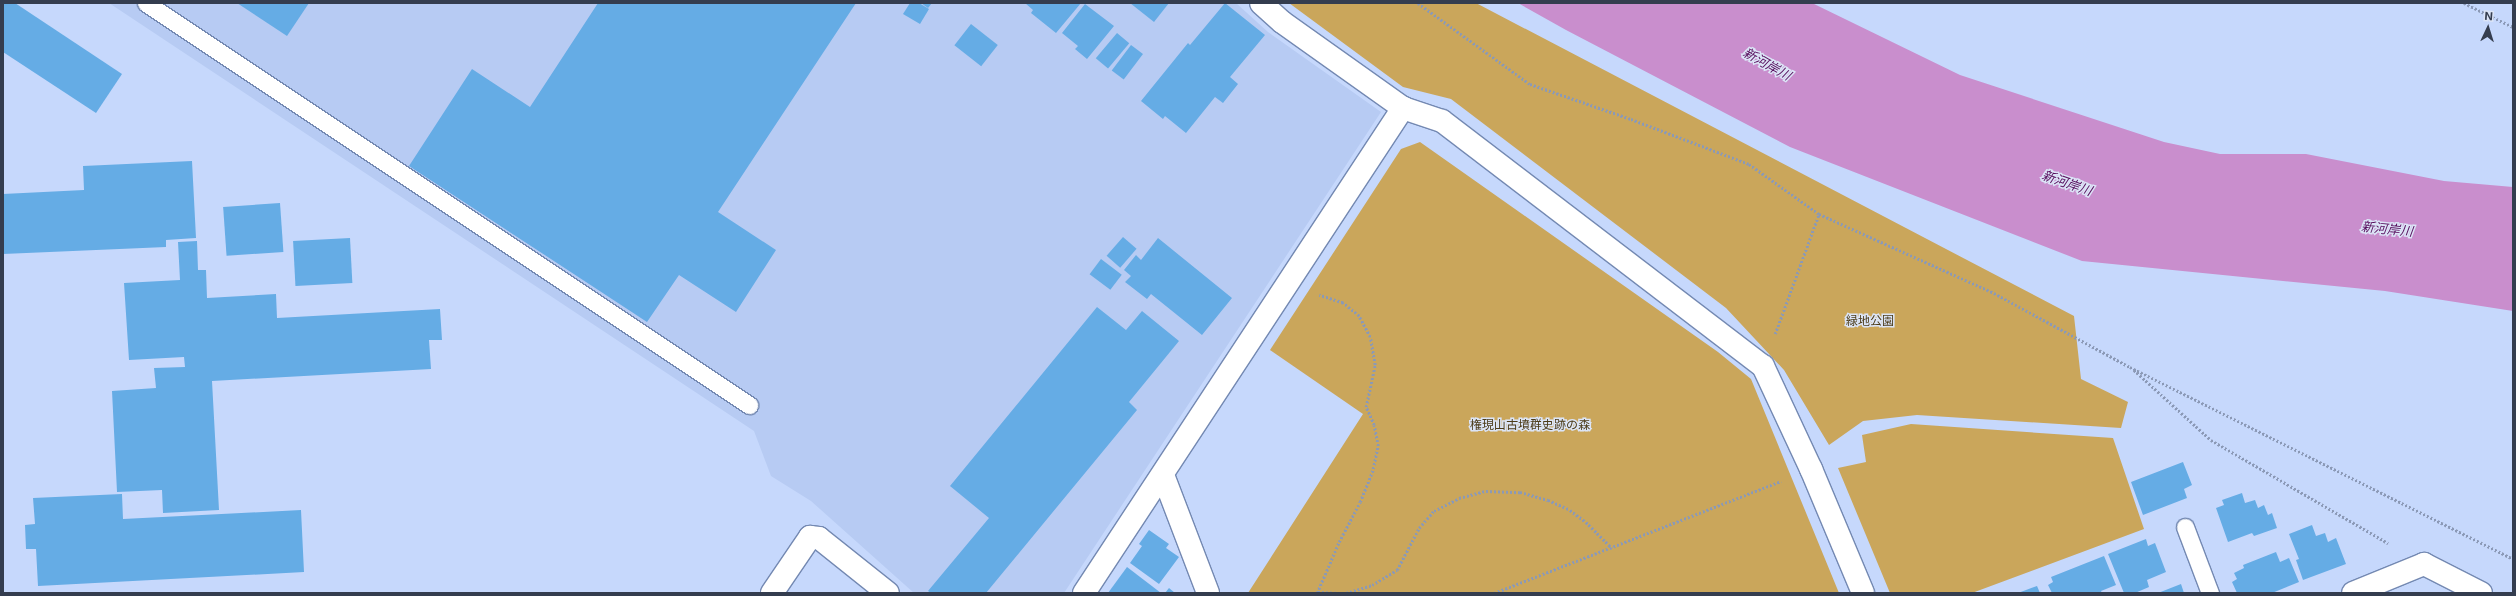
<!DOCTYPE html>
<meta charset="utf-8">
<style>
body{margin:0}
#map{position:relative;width:2516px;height:596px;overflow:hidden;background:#c6d8fc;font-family:Inter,"Noto Sans JP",sans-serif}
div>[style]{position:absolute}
.built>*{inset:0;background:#b7cbf3}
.green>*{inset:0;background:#caa65b}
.water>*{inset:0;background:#c98ecd}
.building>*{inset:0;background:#65ace5;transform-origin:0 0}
.path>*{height:2.5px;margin-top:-1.25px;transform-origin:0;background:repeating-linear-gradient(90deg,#8b99b6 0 2px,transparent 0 4px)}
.roads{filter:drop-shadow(1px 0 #7489b2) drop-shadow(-1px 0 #7489b2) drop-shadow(0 1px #7489b2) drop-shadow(0 -1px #7489b2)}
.service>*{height:17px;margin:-8.5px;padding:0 8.5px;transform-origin:8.5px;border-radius:8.5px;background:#fff}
.minor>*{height:22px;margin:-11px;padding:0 11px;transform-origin:11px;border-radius:11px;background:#fff}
.tertiary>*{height:22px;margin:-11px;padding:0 11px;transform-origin:11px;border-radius:11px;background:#fff}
span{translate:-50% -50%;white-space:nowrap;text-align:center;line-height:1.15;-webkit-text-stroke:3px #dce5f7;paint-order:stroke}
.park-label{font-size:12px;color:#4b3b18}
.water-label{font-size:13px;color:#59105f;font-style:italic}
.frame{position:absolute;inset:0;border:4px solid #343d4f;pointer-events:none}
.north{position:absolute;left:2468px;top:8px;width:40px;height:40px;-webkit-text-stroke:3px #dce5f7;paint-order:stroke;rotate:4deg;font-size:11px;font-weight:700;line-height:16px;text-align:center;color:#343d4f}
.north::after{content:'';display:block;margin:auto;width:14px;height:18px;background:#343d4f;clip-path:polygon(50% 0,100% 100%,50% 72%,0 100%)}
</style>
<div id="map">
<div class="built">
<i style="clip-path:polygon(109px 3px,1236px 3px,1268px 32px,1381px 112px,1064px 593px,914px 593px,811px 501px,771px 476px,754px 431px)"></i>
</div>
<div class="green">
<i style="clip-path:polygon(1289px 3px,1476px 3px,2074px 316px,2081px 379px,2128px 402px,2121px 428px,1917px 415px,1863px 421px,1829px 445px,1784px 370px,1726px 308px,1451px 99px,1403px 87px)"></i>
<i style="clip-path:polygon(1420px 142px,1718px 352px,1751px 379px,1839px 593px,1248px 593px,1363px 414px,1270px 350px,1401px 149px)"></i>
<i style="clip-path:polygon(1911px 424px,2113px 438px,2144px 529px,1972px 593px,1890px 593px,1838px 468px,1866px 462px,1862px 435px)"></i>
</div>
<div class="water">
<i style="clip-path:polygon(1518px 3px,1812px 3px,1960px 75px,2164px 142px,2220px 154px,2306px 154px,2444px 181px,2513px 187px,2513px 311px,2385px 291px,2082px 261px,1790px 147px,1566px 30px)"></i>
</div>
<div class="building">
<i style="clip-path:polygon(3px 3px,15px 3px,122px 74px,96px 113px,3px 52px)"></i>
<i style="clip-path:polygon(237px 3px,309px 3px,287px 36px)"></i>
<i style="clip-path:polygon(598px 3px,856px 3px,718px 212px,776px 250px,736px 312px,679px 275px,647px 322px,409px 166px,472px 69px,530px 107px)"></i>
<i style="clip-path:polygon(910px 3px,919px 3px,929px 9px,920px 24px,903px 14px)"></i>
<i style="clip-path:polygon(921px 3px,932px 3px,928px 8px)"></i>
<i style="clip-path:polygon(1025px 3px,1081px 3px,1056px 33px,1031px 13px,1033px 10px)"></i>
<i style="clip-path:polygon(1130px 3px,1169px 3px,1154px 22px)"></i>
<i style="clip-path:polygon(1225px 3px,1265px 35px,1230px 77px,1238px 84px,1223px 103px,1215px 97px,1186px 133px,1165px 116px,1163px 119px,1141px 101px,1188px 43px,1190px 45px)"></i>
<i style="clip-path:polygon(1085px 4px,1114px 26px,1087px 59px,1075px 49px,1078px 46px,1062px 33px)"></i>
<i style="left:971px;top:24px;width:34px;height:27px;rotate:38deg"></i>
<i style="left:1117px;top:33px;width:16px;height:33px;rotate:40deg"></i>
<i style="left:1131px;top:45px;width:15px;height:32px;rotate:37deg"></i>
<i style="clip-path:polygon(192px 161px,196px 238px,166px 240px,166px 247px,3px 254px,3px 194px,84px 190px,83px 166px)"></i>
<i style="left:280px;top:203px;width:49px;height:57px;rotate:86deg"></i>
<i style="left:1123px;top:237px;width:18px;height:25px;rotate:41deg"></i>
<i style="left:350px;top:238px;width:45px;height:57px;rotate:87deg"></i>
<i style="clip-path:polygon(1158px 238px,1232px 298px,1202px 335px,1151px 294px,1147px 299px,1125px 282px,1131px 276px,1124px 270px,1136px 255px,1141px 260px)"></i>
<i style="clip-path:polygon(197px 241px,198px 270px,206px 270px,207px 298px,276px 294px,277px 318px,440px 309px,442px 340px,429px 340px,431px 369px,212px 381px,219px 510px,163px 513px,162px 490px,117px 492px,112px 391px,156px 388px,154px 368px,185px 367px,184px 357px,129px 360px,124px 283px,180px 280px,178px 242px)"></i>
<i style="left:1101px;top:259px;width:26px;height:19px;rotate:37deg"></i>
<i style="clip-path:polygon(1097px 307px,1126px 330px,1142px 311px,1179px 341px,1129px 402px,1137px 410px,986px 593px,931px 593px,928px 591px,989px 518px,950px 486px)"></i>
<i style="clip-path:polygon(2183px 462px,2192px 485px,2184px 489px,2187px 498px,2143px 515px,2131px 482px)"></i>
<i style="clip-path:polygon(2242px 493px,2245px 503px,2255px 500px,2258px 508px,2264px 505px,2268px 515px,2272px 513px,2277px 528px,2254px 536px,2252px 533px,2228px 542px,2216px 508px,2224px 505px,2222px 500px)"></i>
<i style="clip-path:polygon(122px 494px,123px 519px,301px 510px,304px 572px,38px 586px,36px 549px,26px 549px,25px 525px,35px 524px,33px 498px)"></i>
<i style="clip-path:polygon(2312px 525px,2316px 536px,2325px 533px,2328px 542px,2336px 538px,2346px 564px,2303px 580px,2296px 560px,2299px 559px,2289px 534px)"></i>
<i style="clip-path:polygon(1149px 530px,1169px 544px,1166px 548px,1179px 557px,1159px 584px,1130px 563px,1142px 546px,1139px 544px)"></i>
<i style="clip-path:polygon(2146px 539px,2148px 546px,2155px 543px,2166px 572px,2147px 580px,2149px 587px,2135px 593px,2124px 593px,2108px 554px)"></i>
<i style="clip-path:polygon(2276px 552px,2280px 562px,2289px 558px,2299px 582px,2272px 593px,2237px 593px,2232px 582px,2237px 579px,2234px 573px,2244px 568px,2243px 565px)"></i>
<i style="clip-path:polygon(2104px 556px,2116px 585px,2101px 591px,2102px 593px,2052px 593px,2048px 585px,2053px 582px,2051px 577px)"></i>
<i style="clip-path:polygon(1127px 567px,1161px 593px,1108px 593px)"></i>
<i style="clip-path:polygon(2181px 584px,2184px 593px,2158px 593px)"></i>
<i style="clip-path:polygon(2037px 586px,2040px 593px,2018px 593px)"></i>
<i style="clip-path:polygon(1169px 588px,1175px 593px,1165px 593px)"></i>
</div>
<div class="path">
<i style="left:1418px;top:3px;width:138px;rotate:35.9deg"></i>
<i style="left:1530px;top:84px;width:107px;rotate:19.1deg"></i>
<i style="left:1631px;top:119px;width:126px;rotate:20.9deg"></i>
<i style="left:1749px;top:164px;width:86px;rotate:35.5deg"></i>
<i style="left:1819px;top:214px;width:192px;rotate:24.3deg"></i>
<i style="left:1994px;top:293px;width:155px;rotate:28.6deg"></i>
<i style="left:2130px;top:367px;width:428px;rotate:26.6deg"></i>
<i style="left:2464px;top:3px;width:55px;rotate:26.1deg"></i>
<i style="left:1775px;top:334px;width:128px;rotate:-69.9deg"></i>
<i style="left:2134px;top:370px;width:104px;rotate:42.3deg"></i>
<i style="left:2211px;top:440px;width:205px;rotate:30.2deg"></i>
<i style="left:1318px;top:592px;width:21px;rotate:3deg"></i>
<i style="left:1317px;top:593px;width:56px;rotate:-66.7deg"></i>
<i style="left:1339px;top:542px;width:45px;rotate:-62.3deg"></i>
<i style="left:1360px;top:502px;width:35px;rotate:-68deg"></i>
<i style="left:1373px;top:469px;width:24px;rotate:-78deg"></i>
<i style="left:1378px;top:446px;width:21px;rotate:-101deg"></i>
<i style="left:1374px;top:425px;width:20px;rotate:-114deg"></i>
<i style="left:1366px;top:407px;width:43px;rotate:-77.9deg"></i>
<i style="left:1375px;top:365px;width:28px;rotate:-100deg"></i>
<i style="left:1370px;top:337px;width:24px;rotate:-118deg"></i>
<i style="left:1359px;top:316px;width:21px;rotate:-141deg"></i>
<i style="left:1343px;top:303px;width:25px;rotate:-162deg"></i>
<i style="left:1346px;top:593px;width:27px;rotate:-17deg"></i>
<i style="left:1372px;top:585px;width:29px;rotate:-31deg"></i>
<i style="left:1397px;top:570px;width:47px;rotate:-62.4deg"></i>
<i style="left:1419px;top:528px;width:23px;rotate:-49deg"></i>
<i style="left:1434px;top:511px;width:28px;rotate:-27deg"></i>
<i style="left:1459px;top:498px;width:28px;rotate:-15deg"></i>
<i style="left:1486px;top:491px;width:34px;rotate:2deg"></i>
<i style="left:1520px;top:492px;width:29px;rotate:16deg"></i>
<i style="left:1548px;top:500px;width:24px;rotate:24deg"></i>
<i style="left:1570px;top:510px;width:20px;rotate:37deg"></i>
<i style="left:1586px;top:522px;width:37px;rotate:45deg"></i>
<i style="left:1494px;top:593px;width:308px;rotate:-21.3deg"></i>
</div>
<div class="roads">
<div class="service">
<i style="left:146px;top:3px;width:725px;rotate:33.69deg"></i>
<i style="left:2185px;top:527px;width:71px;rotate:69.3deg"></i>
</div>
<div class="minor">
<i style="left:1163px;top:475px;width:126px;rotate:69.1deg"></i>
<i style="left:772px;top:593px;width:68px;rotate:-55.8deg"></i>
<i style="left:810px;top:537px;width:9px;rotate:6deg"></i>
<i style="left:819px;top:538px;width:88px;rotate:38.6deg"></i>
<i style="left:1084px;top:593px;width:581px;rotate:-56.67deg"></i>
<i style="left:1403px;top:108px;width:148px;rotate:-144.6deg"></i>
<i style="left:1282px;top:22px;width:28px;rotate:-138deg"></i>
<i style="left:2353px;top:593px;width:77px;rotate:-22.2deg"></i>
<i style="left:2424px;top:564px;width:64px;rotate:27deg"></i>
</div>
<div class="tertiary">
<i style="left:1403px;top:108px;width:41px;rotate:18.4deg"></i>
<i style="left:1442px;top:121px;width:404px;rotate:37.4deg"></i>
<i style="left:1763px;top:366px;width:114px;rotate:65deg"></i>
<i style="left:1811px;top:469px;width:134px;rotate:67.2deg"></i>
</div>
</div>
<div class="park-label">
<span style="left:1870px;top:321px">緑地公園</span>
<span style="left:1530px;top:425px">権現山古墳群史跡の森</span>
</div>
<div class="water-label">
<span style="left:1767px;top:64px;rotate:29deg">新河岸川</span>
<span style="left:2067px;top:183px;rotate:19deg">新河岸川</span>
<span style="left:2387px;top:229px;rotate:6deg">新河岸川</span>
</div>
<div class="frame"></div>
<div class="north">N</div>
</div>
